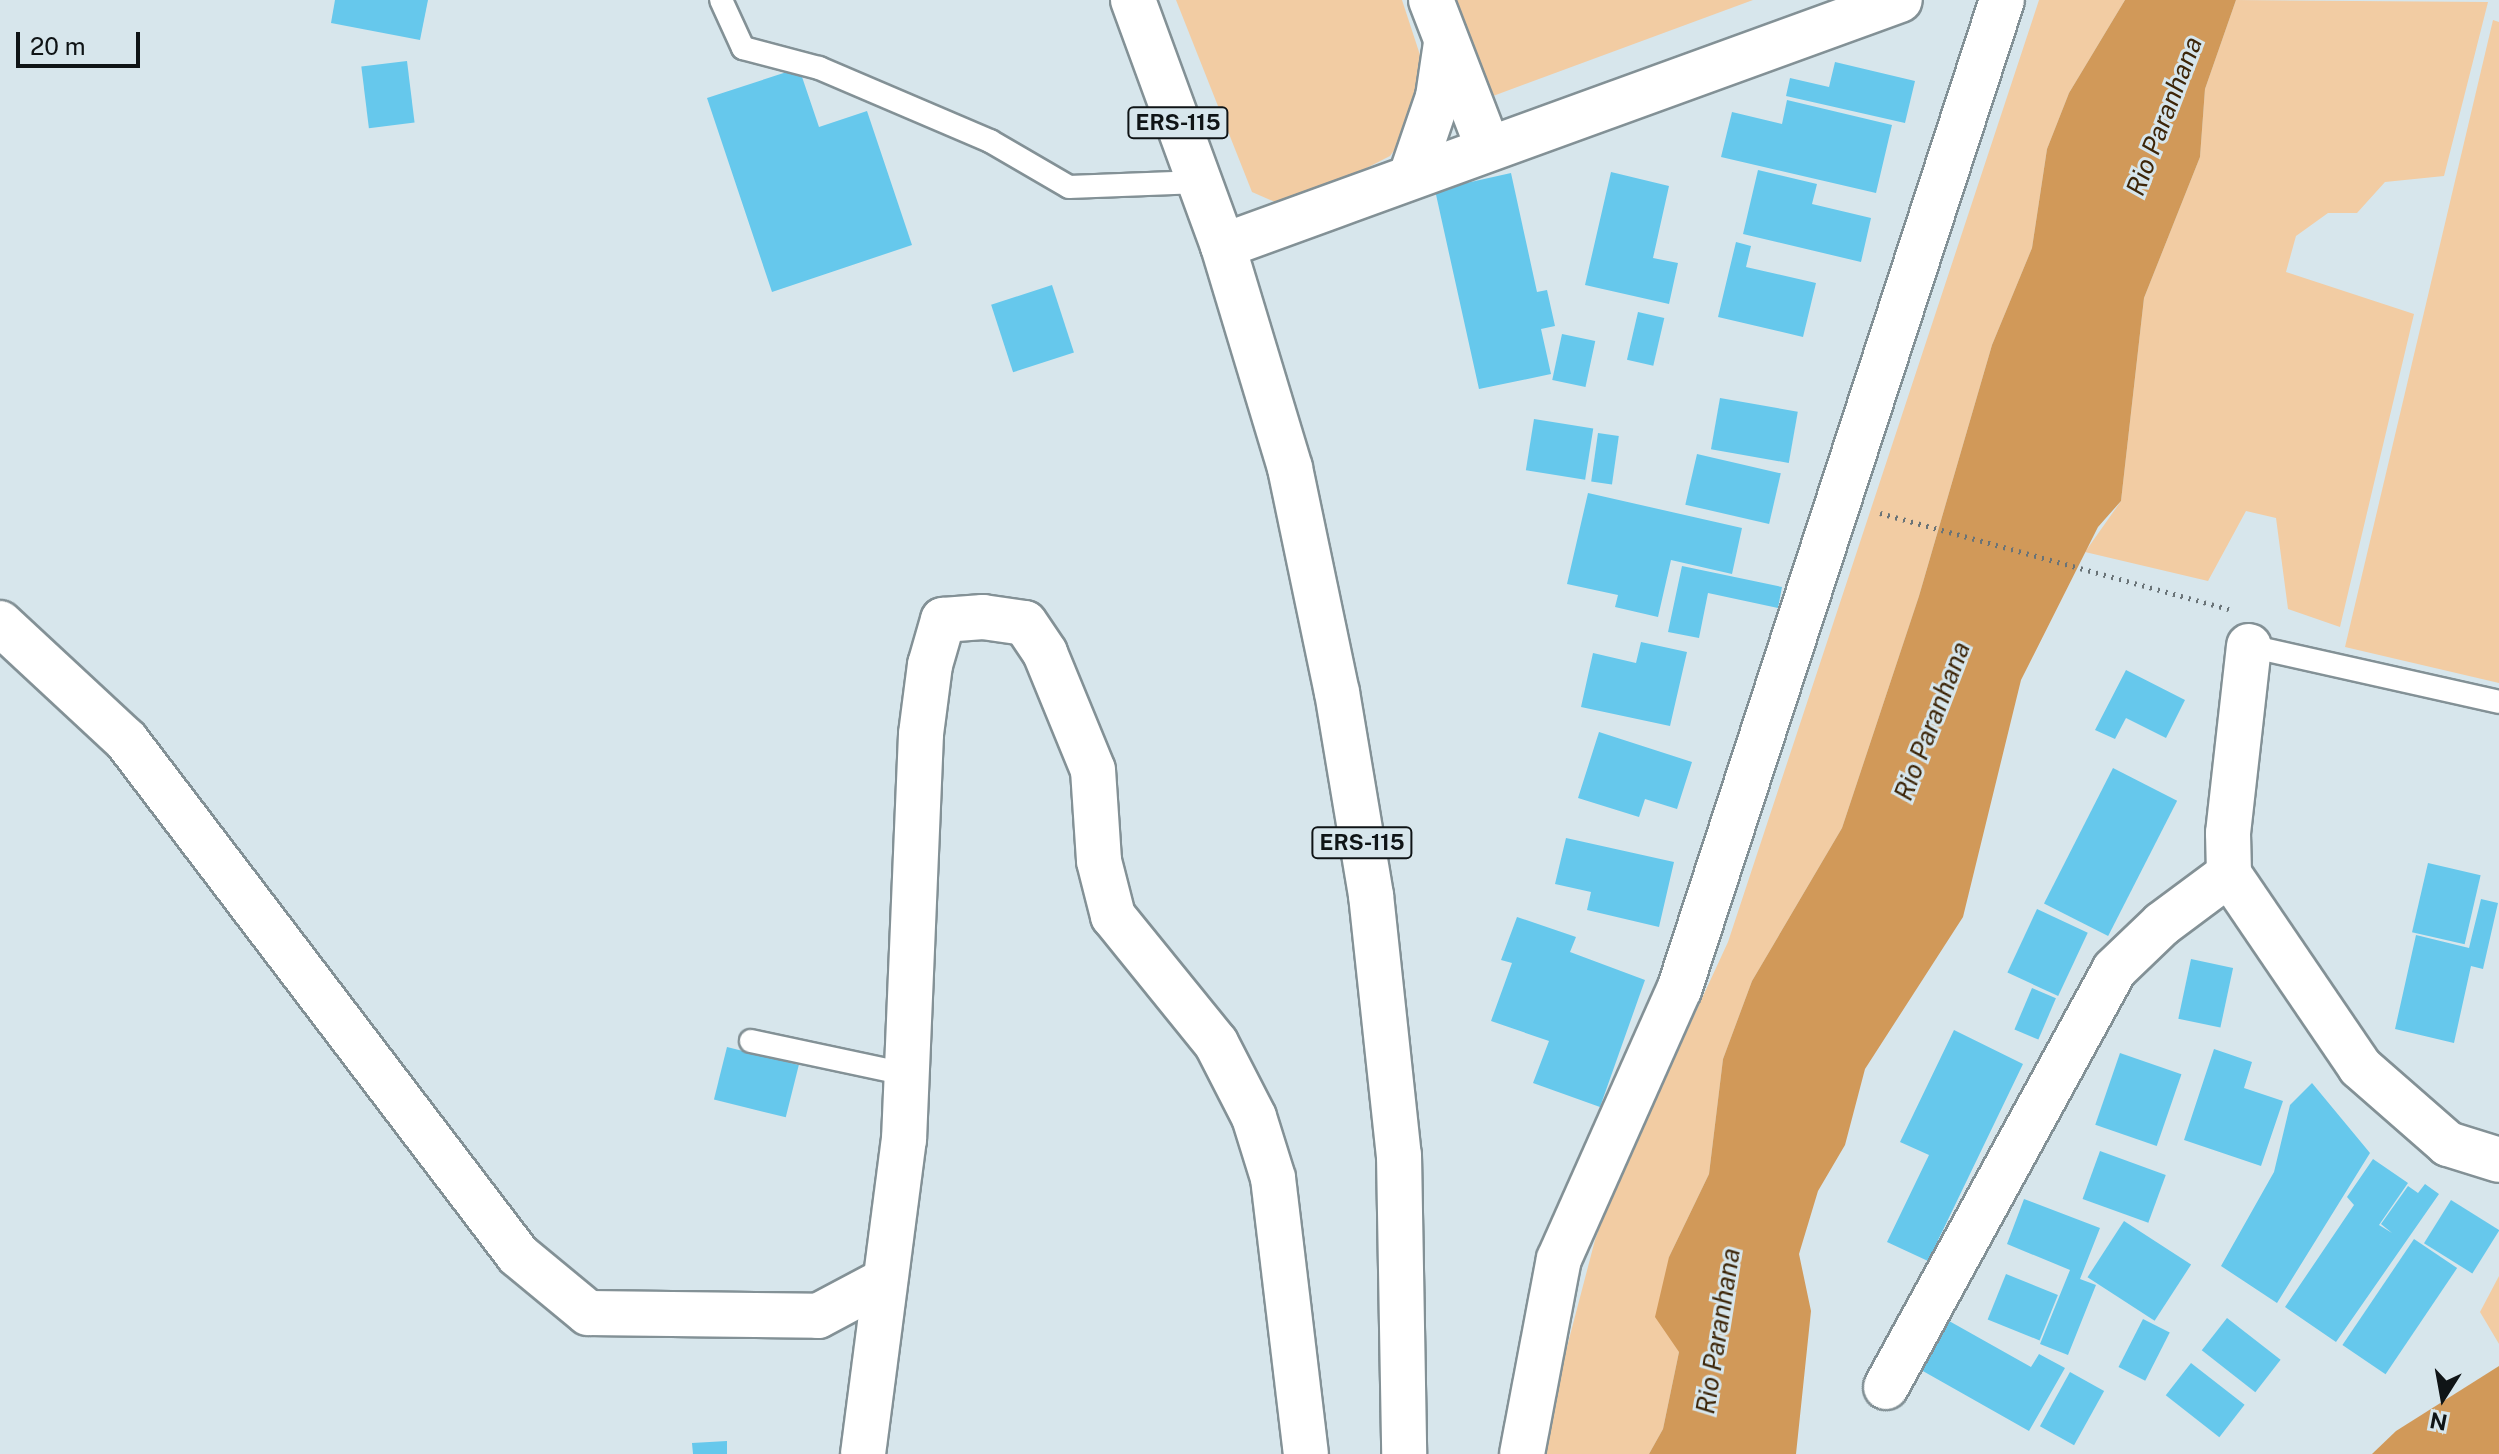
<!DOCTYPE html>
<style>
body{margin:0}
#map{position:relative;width:2499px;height:1454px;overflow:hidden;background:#d7e6ec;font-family:"Public Sans",sans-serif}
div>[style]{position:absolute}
.green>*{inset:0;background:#f2cca3}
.water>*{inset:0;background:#d19959}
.building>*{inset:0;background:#66c8ec;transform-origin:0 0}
.path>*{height:5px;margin-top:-2.5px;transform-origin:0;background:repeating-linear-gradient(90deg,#697377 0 2px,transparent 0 8px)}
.roads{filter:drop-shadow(2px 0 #839196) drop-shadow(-2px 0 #839196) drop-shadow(0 2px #839196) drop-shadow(0 -2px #839196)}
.service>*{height:22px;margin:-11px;padding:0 11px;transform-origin:11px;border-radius:11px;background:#fff}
.minor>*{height:44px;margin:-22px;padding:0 22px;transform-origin:22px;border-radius:22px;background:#fff}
.primary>*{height:44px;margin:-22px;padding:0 22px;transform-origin:22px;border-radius:22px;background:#fff}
span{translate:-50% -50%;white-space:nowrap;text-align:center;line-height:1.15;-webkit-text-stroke:6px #d7e6ec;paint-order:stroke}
.shield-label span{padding:2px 6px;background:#d7e6ec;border:2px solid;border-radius:6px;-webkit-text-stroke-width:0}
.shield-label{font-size:22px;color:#0f1416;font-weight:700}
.water-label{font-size:26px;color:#3c2508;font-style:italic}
.north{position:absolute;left:2403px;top:1358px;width:80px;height:80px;-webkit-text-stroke:6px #d7e6ec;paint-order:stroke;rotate:191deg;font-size:22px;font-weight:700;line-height:32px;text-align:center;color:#0f1416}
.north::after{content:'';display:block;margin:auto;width:28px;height:36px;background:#0f1416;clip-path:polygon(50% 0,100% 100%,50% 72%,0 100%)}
.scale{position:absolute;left:16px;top:32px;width:124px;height:36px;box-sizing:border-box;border:4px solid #0f1416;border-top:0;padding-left:10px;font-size:24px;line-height:28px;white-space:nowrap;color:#0f1416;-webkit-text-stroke:6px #d7e6ec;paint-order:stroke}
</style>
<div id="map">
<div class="green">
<i style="clip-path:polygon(1176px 0,1402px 0,1421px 58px,1420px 115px,1390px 156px,1351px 176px,1275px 202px,1252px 192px)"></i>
<i style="clip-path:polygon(1450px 0,1753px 0,1485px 99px)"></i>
<i style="clip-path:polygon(2039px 0,2125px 0,2069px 93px,2047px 149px,2032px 248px,1992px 345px,1919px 596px,1842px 828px,1752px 981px,1723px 1059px,1709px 1174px,1669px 1257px,1679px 1352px,1663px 1429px,1649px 1454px,1546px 1454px,1562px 1366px,1595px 1240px,1612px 1193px,1728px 942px)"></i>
<i style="clip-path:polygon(2236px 0,2488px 2px,2444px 176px,2385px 182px,2357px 213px,2328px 213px,2296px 236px,2286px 272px,2414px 314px,2340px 627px,2288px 609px,2276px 518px,2246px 511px,2208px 581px,2085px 552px,2121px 501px,2144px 298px,2200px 157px,2205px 89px)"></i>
<i style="clip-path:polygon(2493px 20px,2499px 22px,2499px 683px,2345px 647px)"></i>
<i style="clip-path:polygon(2499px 1276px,2499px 1344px,2480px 1312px)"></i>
</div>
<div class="water">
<i style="clip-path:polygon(2125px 0,2236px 0,2205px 89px,2200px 157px,2144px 298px,2121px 501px,2098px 527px,2021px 680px,1963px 917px,1865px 1069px,1845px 1145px,1818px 1191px,1799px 1254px,1811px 1311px,1796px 1454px,1649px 1454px,1663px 1429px,1679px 1352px,1655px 1317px,1669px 1257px,1709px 1174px,1723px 1059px,1752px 981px,1842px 828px,1919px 596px,1992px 345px,2032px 248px,2047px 149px,2069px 93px)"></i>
<i style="clip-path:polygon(2499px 1366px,2499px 1454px,2372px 1454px,2396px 1431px)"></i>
</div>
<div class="building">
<i style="clip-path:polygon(335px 0,428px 0,420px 40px,331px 23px)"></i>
<i style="left:407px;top:61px;width:62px;height:46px;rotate:83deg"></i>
<i style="clip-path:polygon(1835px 62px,1915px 81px,1905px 123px,1786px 96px,1790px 78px,1829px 87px)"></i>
<i style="clip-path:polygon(799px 68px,819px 127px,867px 111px,912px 245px,772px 292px,707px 98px)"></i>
<i style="clip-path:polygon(1787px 100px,1892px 125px,1876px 193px,1721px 157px,1732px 112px,1782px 124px)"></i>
<i style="clip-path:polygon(1758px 170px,1817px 184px,1812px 204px,1871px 218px,1861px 262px,1743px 234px)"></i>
<i style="clip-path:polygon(1611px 172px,1669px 186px,1653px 258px,1678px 263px,1669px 304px,1585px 285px)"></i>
<i style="clip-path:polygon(1511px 173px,1537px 292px,1547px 290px,1555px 326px,1541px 329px,1551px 374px,1479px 389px,1435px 190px)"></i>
<i style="clip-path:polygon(1736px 242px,1751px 246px,1746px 267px,1816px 283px,1803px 337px,1718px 317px)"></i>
<i style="left:1052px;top:285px;width:71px;height:64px;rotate:72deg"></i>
<i style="left:1638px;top:312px;width:27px;height:49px;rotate:13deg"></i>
<i style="left:1562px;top:334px;width:34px;height:47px;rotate:12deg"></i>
<i style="left:1720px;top:398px;width:79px;height:52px;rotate:10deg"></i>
<i style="left:1534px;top:419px;width:60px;height:52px;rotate:9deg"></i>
<i style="left:1598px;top:433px;width:21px;height:49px;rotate:8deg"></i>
<i style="left:1697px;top:454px;width:86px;height:52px;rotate:13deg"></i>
<i style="clip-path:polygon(1588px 493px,1742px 528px,1732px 574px,1671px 560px,1658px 617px,1615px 607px,1618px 595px,1567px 584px)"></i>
<i style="clip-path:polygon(1682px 566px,1782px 587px,1778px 608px,1708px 593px,1699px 638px,1668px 632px)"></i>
<i style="clip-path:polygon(1641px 642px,1687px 652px,1670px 726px,1581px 707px,1593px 653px,1636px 663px)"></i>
<i style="clip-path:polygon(2126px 670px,2185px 700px,2166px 738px,2126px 718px,2115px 739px,2095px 730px)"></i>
<i style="clip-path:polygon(1599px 732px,1692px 762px,1677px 809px,1645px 799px,1639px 817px,1578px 798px)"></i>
<i style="left:2113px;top:768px;width:72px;height:152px;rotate:27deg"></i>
<i style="clip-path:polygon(1566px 838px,1674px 862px,1659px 927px,1587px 910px,1591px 892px,1555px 884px)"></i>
<i style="left:2428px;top:863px;width:54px;height:71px;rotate:13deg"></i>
<i style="clip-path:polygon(2481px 899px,2498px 903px,2483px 969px,2471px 966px,2454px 1043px,2395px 1029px,2416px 935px,2469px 948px)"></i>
<i style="left:2037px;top:909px;width:56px;height:70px;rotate:25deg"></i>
<i style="clip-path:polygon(1517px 917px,1576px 937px,1570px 952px,1645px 980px,1600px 1107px,1533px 1083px,1549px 1041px,1491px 1021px,1512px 963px,1501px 960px)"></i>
<i style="left:2191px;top:959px;width:43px;height:61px;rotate:12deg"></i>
<i style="left:2032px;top:988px;width:26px;height:45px;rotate:23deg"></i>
<i style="clip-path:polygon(1954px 1030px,2023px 1064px,1928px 1261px,1887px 1242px,1929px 1155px,1900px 1142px)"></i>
<i style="left:727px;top:1047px;width:74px;height:54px;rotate:14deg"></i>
<i style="clip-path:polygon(2214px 1049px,2252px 1062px,2244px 1088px,2283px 1101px,2261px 1166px,2184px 1140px)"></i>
<i style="left:2120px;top:1053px;width:65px;height:76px;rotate:19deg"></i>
<i style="clip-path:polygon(2312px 1083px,2370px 1153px,2277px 1303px,2221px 1266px,2274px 1172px,2290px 1105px)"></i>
<i style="left:2100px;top:1151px;width:70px;height:51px;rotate:20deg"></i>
<i style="clip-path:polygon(2373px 1159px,2408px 1183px,2379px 1225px,2392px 1233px,2381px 1224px,2408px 1186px,2418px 1193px,2425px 1184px,2439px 1194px,2336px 1342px,2285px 1307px,2354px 1205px,2347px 1197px)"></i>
<i style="clip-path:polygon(2024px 1199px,2100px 1228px,2080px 1279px,2096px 1285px,2068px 1355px,2040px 1344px,2070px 1270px,2007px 1244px)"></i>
<i style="left:2451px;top:1200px;width:57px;height:51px;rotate:32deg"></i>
<i style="left:2124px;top:1221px;width:80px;height:67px;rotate:33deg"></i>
<i style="left:2414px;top:1239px;width:52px;height:128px;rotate:34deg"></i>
<i style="left:2006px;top:1274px;width:56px;height:49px;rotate:22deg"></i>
<i style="clip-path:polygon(1942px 1317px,2031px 1367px,2039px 1354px,2065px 1368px,2029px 1431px,1914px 1366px)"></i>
<i style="left:2227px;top:1318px;width:68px;height:41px;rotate:38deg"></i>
<i style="left:2143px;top:1319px;width:30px;height:54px;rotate:27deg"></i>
<i style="left:2191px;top:1363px;width:68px;height:41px;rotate:38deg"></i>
<i style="left:2070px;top:1372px;width:39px;height:62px;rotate:29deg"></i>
<i style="clip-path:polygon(727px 1441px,727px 1454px,693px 1454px,692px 1443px)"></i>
</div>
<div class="path">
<i style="left:1880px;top:513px;width:362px;rotate:15.4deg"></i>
</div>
<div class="roads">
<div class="service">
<i style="left:721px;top:0;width:53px;rotate:65.4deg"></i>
<i style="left:743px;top:48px;width:79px;rotate:14.7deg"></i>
<i style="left:819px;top:68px;width:186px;rotate:23.1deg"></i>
<i style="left:990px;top:141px;width:91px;rotate:30.2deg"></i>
<i style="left:1069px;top:187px;width:131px;rotate:-2.2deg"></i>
<i style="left:2249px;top:646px;width:256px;rotate:12.6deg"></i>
<i style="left:751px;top:1041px;width:158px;rotate:12deg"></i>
</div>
<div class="minor">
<i style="left:1431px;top:0;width:159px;rotate:68.9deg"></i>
<i style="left:1411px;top:176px;width:83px;rotate:-71.1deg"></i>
<i style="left:1438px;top:97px;width:55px;rotate:-81.6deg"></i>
<i style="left:1223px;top:246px;width:720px;rotate:-19.97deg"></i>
<i style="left:0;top:623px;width:172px;rotate:42.9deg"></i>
<i style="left:126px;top:740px;width:647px;rotate:52.72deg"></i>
<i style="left:518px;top:1255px;width:91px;rotate:39.6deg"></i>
<i style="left:588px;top:1313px;width:230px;rotate:0.7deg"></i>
<i style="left:818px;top:1316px;width:72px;rotate:-28deg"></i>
<i style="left:2249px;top:646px;width:188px;rotate:96.4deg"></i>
<i style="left:2228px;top:833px;width:41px;rotate:88.6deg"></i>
<i style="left:2229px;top:874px;width:233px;rotate:55.8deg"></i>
<i style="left:2360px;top:1067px;width:117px;rotate:41.2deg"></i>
<i style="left:2448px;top:1144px;width:53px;rotate:17.4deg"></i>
<i style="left:1886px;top:1387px;width:475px;rotate:-61.3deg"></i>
<i style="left:2114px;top:970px;width:66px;rotate:-43.8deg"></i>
<i style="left:2162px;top:924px;width:84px;rotate:-36.7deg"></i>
<i style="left:863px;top:1454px;width:317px;rotate:-82.6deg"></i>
<i style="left:904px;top:1140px;width:406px;rotate:-87.6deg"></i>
<i style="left:921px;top:734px;width:70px;rotate:-82.6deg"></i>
<i style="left:930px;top:665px;width:47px;rotate:-73.9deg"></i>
<i style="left:943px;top:620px;width:40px;rotate:-4.3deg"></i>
<i style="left:983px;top:617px;width:42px;rotate:8.1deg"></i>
<i style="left:1025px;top:623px;width:36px;rotate:56deg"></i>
<i style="left:1045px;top:653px;width:126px;rotate:67.7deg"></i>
<i style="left:1093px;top:770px;width:91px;rotate:86.2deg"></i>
<i style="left:1099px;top:861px;width:57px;rotate:75.7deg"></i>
<i style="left:1113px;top:916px;width:164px;rotate:51deg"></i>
<i style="left:1216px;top:1043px;width:83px;rotate:62.8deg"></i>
<i style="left:1254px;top:1117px;width:64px;rotate:72.7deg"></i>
<i style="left:1273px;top:1178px;width:278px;rotate:83.2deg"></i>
<i style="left:1522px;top:1454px;width:198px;rotate:-79.3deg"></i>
<i style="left:1559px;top:1259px;width:295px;rotate:-66deg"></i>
<i style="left:1679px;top:990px;width:1041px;rotate:-71.93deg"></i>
</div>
<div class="primary">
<i style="left:1133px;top:0;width:262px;rotate:69.9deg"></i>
<i style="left:1223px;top:246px;width:232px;rotate:73.2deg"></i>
<i style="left:1290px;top:468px;width:229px;rotate:78.2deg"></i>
<i style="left:1337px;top:692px;width:206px;rotate:80.5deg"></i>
<i style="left:1371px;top:895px;width:262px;rotate:83.9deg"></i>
<i style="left:1399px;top:1155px;width:299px;rotate:89deg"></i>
</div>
</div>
<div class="shield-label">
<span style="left:1178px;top:123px">ERS-115</span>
<span style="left:1362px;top:843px">ERS-115</span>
</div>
<div class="water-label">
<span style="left:2164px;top:116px;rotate:-69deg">Rio Paranhana</span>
<span style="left:1932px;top:721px;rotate:-69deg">Rio Paranhana</span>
<span style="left:1718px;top:1331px;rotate:-81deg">Rio Paranhana</span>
</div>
<div class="north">N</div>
<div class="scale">20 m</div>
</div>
